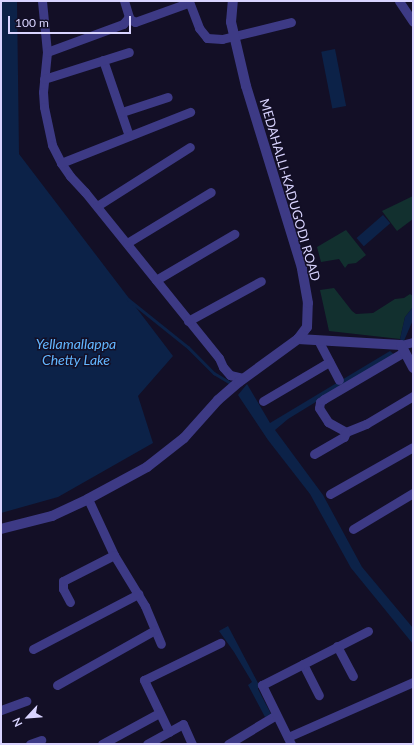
<!DOCTYPE html>
<style>
body{margin:0}
#map{position:relative;width:414px;height:745px;overflow:hidden;background:#130f26;font-family:Lato,sans-serif}
div>[style]{position:absolute}
.green>*{inset:0;background:#12302f}
.water>*{inset:0;background:#0c2248;transform-origin:0 0}
.stream>*{height:2.5px;margin:-1.25px;padding:0 1.25px;transform-origin:1.25px;border-radius:1.25px;background:#0c2248}
.minor>*{height:9px;margin:-4.5px;padding:0 4.5px;transform-origin:4.5px;border-radius:4.5px;background:#3d3a85}
.tertiary>*{height:10px;margin:-5px;padding:0 5px;transform-origin:5px;border-radius:5px;background:#3d3a85}
span{translate:-50% -50%;white-space:nowrap;text-align:center;line-height:1.15;-webkit-text-stroke:3px #130f26;paint-order:stroke}
.street-label{font-size:13px;color:#d9d4ff}
.water-label{font-size:14px;color:#62b6ff;font-style:italic}
.frame{position:absolute;inset:0;border:2px solid #d9d4ff;pointer-events:none}
.north{position:absolute;left:8px;top:697px;width:40px;height:40px;-webkit-text-stroke:3px #130f26;paint-order:stroke;rotate:244deg;font-size:11px;font-weight:700;line-height:16px;text-align:center;color:#d9d4ff}
.north::after{content:'';display:block;margin:auto;width:14px;height:18px;background:#d9d4ff;clip-path:polygon(50% 0,100% 100%,50% 72%,0 100%)}
.scale{position:absolute;left:8px;top:16px;width:123px;height:18px;box-sizing:border-box;border:2px solid #d9d4ff;border-top:0;padding-left:5px;font-size:12px;line-height:14px;white-space:nowrap;color:#d9d4ff;-webkit-text-stroke:3px #130f26;paint-order:stroke}
</style>
<div id="map">
<div class="green">
<i style="clip-path:polygon(413px 196px,413px 219px,397px 231px,382px 211px)"></i>
<i style="clip-path:polygon(346px 230px,366px 255px,356px 263px,348px 264px,345px 268px,339px 259px,321px 262px,317px 247px)"></i>
<i style="clip-path:polygon(334px 288px,352px 311px,356px 314px,373px 313px,395px 299px,404px 298px,410px 294px,413px 296px,413px 307px,405px 317px,400px 339px,329px 331px,320px 290px)"></i>
</div>
<div class="water">
<i style="clip-path:polygon(1px 1px,17px 1px,19px 154px,173px 356px,138px 396px,153px 443px,58px 497px,1px 513px)"></i>
<i style="left:335px;top:49px;width:58px;height:14px;rotate:79deg"></i>
<i style="left:383px;top:215px;width:11px;height:35px;rotate:49deg"></i>
<i style="clip-path:polygon(413px 307px,413px 320px,403px 343px,400px 339px,405px 317px)"></i>
<i style="clip-path:polygon(390px 351px,396px 356px,319px 400px,288px 419px,275px 430px,323px 495px,362px 567px,413px 628px,413px 644px,351px 568px,310px 494px,268px 440px,238px 395px,247px 384px,270px 423px)"></i>
<i style="clip-path:polygon(228px 626px,258px 683px,258px 689px,271px 714px,265px 717px,248px 685px,252px 682px,234px 652px,219px 631px)"></i>
</div>
<div class="stream">
<i style="left:128px;top:299px;width:77px;rotate:38.7deg"></i>
<i style="left:188px;top:347px;width:37px;rotate:45deg"></i>
<i style="left:214px;top:373px;width:21px;rotate:31deg"></i>
</div>
<div class="minor">
<i style="left:42px;top:1px;width:51px;rotate:84.4deg"></i>
<i style="left:47px;top:52px;width:40px;rotate:95.7deg"></i>
<i style="left:43px;top:92px;width:15px;rotate:86deg"></i>
<i style="left:44px;top:107px;width:39px;rotate:78deg"></i>
<i style="left:52px;top:145px;width:20px;rotate:63deg"></i>
<i style="left:61px;top:163px;width:16px;rotate:55deg"></i>
<i style="left:70px;top:176px;width:22px;rotate:47deg"></i>
<i style="left:85px;top:192px;width:213px;rotate:51.1deg"></i>
<i style="left:219px;top:358px;width:10px;rotate:66deg"></i>
<i style="left:223px;top:367px;width:11px;rotate:49deg"></i>
<i style="left:230px;top:375px;width:13px;rotate:13deg"></i>
<i style="left:399px;top:1px;width:25px;rotate:56deg"></i>
<i style="left:128px;top:18px;width:8px;rotate:30deg"></i>
<i style="left:135px;top:22px;width:56px;rotate:-19.7deg"></i>
<i style="left:188px;top:3px;width:2px;rotate:27deg"></i>
<i style="left:190px;top:4px;width:26px;rotate:69deg"></i>
<i style="left:199px;top:28px;width:13px;rotate:51deg"></i>
<i style="left:207px;top:38px;width:15px;rotate:4deg"></i>
<i style="left:222px;top:39px;width:71px;rotate:-13.8deg"></i>
<i style="left:47px;top:52px;width:81px;rotate:-20.2deg"></i>
<i style="left:123px;top:24px;width:9px;rotate:-49deg"></i>
<i style="left:129px;top:17px;width:17px;rotate:-107deg"></i>
<i style="left:103px;top:60px;width:80px;rotate:71.1deg"></i>
<i style="left:44px;top:79px;width:89px;rotate:-17.6deg"></i>
<i style="left:122px;top:112px;width:48px;rotate:-18.1deg"></i>
<i style="left:61px;top:163px;width:139px;rotate:-21.6deg"></i>
<i style="left:97px;top:206px;width:110px;rotate:-32.4deg"></i>
<i style="left:127px;top:243px;width:98px;rotate:-31.3deg"></i>
<i style="left:156px;top:280px;width:91px;rotate:-30.5deg"></i>
<i style="left:188px;top:321px;width:83px;rotate:-28.7deg"></i>
<i style="left:318px;top:340px;width:45px;rotate:62.3deg"></i>
<i style="left:401px;top:345px;width:12px;rotate:-14deg"></i>
<i style="left:404px;top:352px;width:93px;rotate:149.6deg"></i>
<i style="left:324px;top:399px;width:5px;rotate:143deg"></i>
<i style="left:320px;top:402px;width:6px;rotate:99deg"></i>
<i style="left:319px;top:408px;width:17px;rotate:57deg"></i>
<i style="left:328px;top:422px;width:21px;rotate:29deg"></i>
<i style="left:346px;top:432px;width:22px;rotate:-22deg"></i>
<i style="left:366px;top:424px;width:55px;rotate:-30.8deg"></i>
<i style="left:263px;top:401px;width:77px;rotate:-30.6deg"></i>
<i style="left:314px;top:454px;width:34px;rotate:-30deg"></i>
<i style="left:344px;top:437px;width:5px;rotate:-68deg"></i>
<i style="left:330px;top:494px;width:95px;rotate:-29.5deg"></i>
<i style="left:88px;top:499px;width:62px;rotate:65.1deg"></i>
<i style="left:114px;top:555px;width:60px;rotate:58.7deg"></i>
<i style="left:145px;top:606px;width:41px;rotate:67.2deg"></i>
<i style="left:353px;top:529px;width:70px;rotate:-31deg"></i>
<i style="left:70px;top:602px;width:15px;rotate:-118deg"></i>
<i style="left:63px;top:589px;width:8px;rotate:-90deg"></i>
<i style="left:63px;top:581px;width:57px;rotate:-27deg"></i>
<i style="left:337px;top:646px;width:34px;rotate:62deg"></i>
<i style="left:33px;top:649px;width:119px;rotate:-27.6deg"></i>
<i style="left:303px;top:664px;width:35px;rotate:63deg"></i>
<i style="left:57px;top:685px;width:112px;rotate:-29.3deg"></i>
<i style="left:1px;top:710px;width:27px;rotate:-20deg"></i>
<i style="left:169px;top:732px;width:58px;rotate:-115.7deg"></i>
<i style="left:144px;top:680px;width:85px;rotate:-26deg"></i>
<i style="left:288px;top:737px;width:137px;rotate:-23.7deg"></i>
<i style="left:30px;top:744px;width:12px;rotate:-20deg"></i>
<i style="left:102px;top:744px;width:65px;rotate:-28.5deg"></i>
<i style="left:147px;top:744px;width:41px;rotate:-29.1deg"></i>
<i style="left:183px;top:724px;width:22px;rotate:66deg"></i>
<i style="left:228px;top:744px;width:56px;rotate:-31.1deg"></i>
<i style="left:291px;top:744px;width:66px;rotate:-116.2deg"></i>
<i style="left:262px;top:685px;width:119px;rotate:-27deg"></i>
</div>
<div class="tertiary">
<i style="left:298px;top:339px;width:103px;rotate:3.3deg"></i>
<i style="left:401px;top:345px;width:26px;rotate:62deg"></i>
<i style="left:1px;top:529px;width:53px;rotate:-14.3deg"></i>
<i style="left:52px;top:516px;width:40px;rotate:-25deg"></i>
<i style="left:88px;top:499px;width:67px;rotate:-28.5deg"></i>
<i style="left:147px;top:467px;width:47px;rotate:-38.1deg"></i>
<i style="left:184px;top:438px;width:51px;rotate:-48.2deg"></i>
<i style="left:218px;top:400px;width:28px;rotate:-41deg"></i>
<i style="left:239px;top:382px;width:73px;rotate:-36.1deg"></i>
<i style="left:298px;top:339px;width:15px;rotate:-53deg"></i>
<i style="left:307px;top:327px;width:24px;rotate:-88deg"></i>
<i style="left:308px;top:303px;width:36px;rotate:-100deg"></i>
<i style="left:302px;top:268px;width:190px;rotate:-107.1deg"></i>
<i style="left:246px;top:86px;width:66px;rotate:-103.2deg"></i>
<i style="left:231px;top:22px;width:21px;rotate:-85deg"></i>
</div>
<div class="street-label">
<span style="left:290px;top:190px;rotate:74deg">MEDAHALLI-KADUGODI ROAD</span>
</div>
<div class="water-label">
<span style="left:76px;top:352px">Yellamallappa<br>Chetty Lake</span>
</div>
<div class="frame"></div>
<div class="north">N</div>
<div class="scale">100 m</div>
</div>
